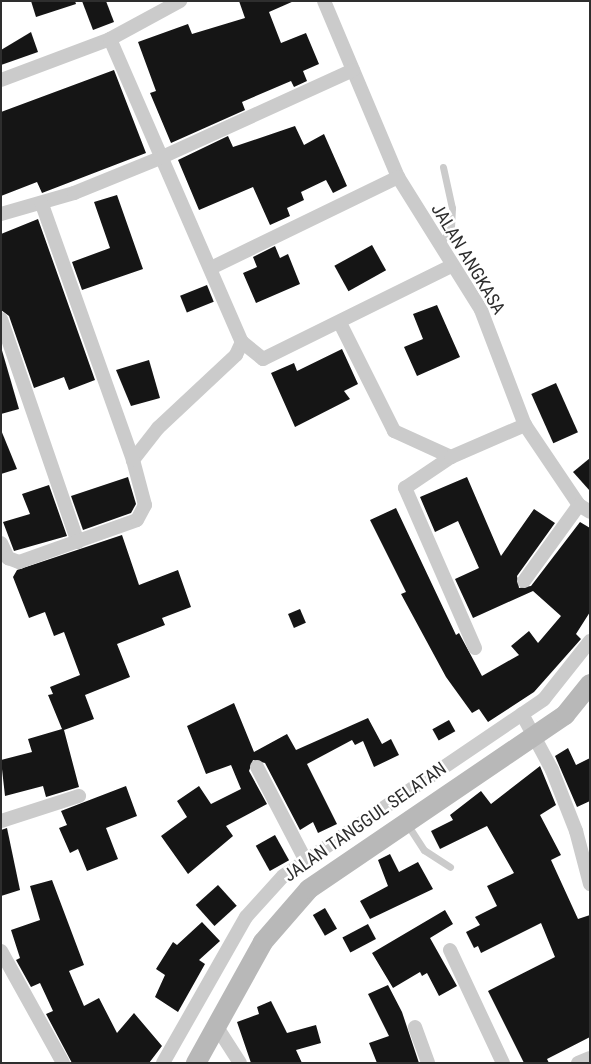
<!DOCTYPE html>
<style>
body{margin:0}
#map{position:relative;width:591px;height:1064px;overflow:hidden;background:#fff;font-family:"Roboto Condensed",sans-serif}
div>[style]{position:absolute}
.building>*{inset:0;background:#151515;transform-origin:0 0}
.lane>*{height:7px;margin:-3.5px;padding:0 3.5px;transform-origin:3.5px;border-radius:3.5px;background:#cbcbcb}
.street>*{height:14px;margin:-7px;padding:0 7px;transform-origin:7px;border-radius:7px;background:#cbcbcb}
.secondary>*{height:20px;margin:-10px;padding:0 10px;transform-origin:10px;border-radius:10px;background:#b8b8b8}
span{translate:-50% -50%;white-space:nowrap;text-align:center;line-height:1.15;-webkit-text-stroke:5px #fff;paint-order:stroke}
.street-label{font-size:18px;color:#2e2e2e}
.frame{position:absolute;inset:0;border:2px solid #2e2e2e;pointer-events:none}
</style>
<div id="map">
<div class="building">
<i style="clip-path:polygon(31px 1px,75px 1px,76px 4px,36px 17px)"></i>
<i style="clip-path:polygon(82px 1px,106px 1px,114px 22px,93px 30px)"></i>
<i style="clip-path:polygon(239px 1px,294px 1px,269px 12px,281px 43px,306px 33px,319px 64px,303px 71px,307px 81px,294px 87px,291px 81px,242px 102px,245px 110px,171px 143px,150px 93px,156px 91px,138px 42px,188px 24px,192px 34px,245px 18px)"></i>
<i style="clip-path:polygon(31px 32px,38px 52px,1px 65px,1px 50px)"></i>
<i style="clip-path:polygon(114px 70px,146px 153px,42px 193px,37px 182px,1px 196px,1px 112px)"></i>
<i style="clip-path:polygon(295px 126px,304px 145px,324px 134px,347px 186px,333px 193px,326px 180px,301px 192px,304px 200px,287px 208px,290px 216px,270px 225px,253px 187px,199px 210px,178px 160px,228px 136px,233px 147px)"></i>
<i style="clip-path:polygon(117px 195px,143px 269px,82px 290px,72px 262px,110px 248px,94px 202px)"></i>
<i style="clip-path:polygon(38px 219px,95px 380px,69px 390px,64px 377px,34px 388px,9px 316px,1px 310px,1px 234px)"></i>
<i style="left:372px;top:245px;width:29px;height:43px;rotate:61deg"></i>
<i style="clip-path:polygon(275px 246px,280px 258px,288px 254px,300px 284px,256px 303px,243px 273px,257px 267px,253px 257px)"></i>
<i style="left:207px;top:285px;width:18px;height:29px;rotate:68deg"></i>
<i style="clip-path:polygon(437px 305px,460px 357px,417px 376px,404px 347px,423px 339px,413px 314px)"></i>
<i style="clip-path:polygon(1px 347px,19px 409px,1px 414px)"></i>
<i style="clip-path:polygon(342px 349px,358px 384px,344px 391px,350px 399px,295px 427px,271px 373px,294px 363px,297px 371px)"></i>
<i style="clip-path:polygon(149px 360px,160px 398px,131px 406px,116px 370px)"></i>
<i style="left:556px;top:383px;width:54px;height:27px;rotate:66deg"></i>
<i style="clip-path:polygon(1px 430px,17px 469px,1px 474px)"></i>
<i style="clip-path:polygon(590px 458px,590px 491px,573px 472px)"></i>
<i style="clip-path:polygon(128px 477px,136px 504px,131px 513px,83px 530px,71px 496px)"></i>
<i style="clip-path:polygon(467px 477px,501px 556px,534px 509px,555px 523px,517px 576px,519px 588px,531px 586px,580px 522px,590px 528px,590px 612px,576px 634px,581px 639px,534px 692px,488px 722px,479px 709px,472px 713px,446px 677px,401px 594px,406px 592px,370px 520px,396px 508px,456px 635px,459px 633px,482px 676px,519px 655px,511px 646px,529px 631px,538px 643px,561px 616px,533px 591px,473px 618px,455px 579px,479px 568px,458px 521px,435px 532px,420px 497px)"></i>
<i style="clip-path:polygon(49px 485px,67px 536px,14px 551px,3px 522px,30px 514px,22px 494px)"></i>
<i style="clip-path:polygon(122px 535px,139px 585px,178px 570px,191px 607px,162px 618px,165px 625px,117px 644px,130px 677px,85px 695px,94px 719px,64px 730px,79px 787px,46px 797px,43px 786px,5px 796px,1px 760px,32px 752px,28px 739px,62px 729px,48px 695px,53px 694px,50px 687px,80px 675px,64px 632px,54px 636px,45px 612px,29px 618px,13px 577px,17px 570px)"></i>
<i style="left:300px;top:609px;width:15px;height:13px;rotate:67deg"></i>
<i style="clip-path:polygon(234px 703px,254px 752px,287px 734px,296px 750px,368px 718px,382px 744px,391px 739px,399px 755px,374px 767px,363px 741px,355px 745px,352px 740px,307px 764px,337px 824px,318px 833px,313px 822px,300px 830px,265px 763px,253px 760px,249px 771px,267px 804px,226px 826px,233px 836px,188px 874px,161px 836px,187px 817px,177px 801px,199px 786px,211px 804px,241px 789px,231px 765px,206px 774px,187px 726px)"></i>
<i style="left:449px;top:720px;width:13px;height:19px;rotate:61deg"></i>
<i style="clip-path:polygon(568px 748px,576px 765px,590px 758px,590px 801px,577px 807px,555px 756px)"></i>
<i style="clip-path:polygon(540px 766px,556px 805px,540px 815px,561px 855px,551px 860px,578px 919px,590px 915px,590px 1037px,547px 1059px,549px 1063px,524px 1063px,488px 991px,555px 957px,541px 923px,481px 953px,478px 946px,474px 948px,466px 932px,480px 925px,475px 917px,497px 906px,487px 886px,514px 873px,487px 826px,440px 849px,431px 831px,453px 820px,450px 815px,481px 791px,491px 804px)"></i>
<i style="clip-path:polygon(126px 786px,137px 816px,106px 828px,118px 859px,87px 871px,78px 849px,70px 853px,59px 828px,67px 825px,61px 811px)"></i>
<i style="clip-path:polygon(7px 828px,20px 890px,1px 896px,1px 830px)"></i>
<i style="left:275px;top:835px;width:29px;height:22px;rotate:61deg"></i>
<i style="clip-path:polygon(390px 854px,399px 872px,418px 862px,433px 889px,370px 919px,360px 901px,388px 886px,378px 860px)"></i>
<i style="clip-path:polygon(52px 880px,84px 965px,69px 971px,84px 1006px,99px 998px,117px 1033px,134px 1013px,162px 1046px,149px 1063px,72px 1063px,46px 1014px,53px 1011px,40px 983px,31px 987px,16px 960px,20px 958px,11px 930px,40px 920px,30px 886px)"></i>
<i style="left:218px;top:885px;width:28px;height:30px;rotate:48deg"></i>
<i style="left:325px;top:908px;width:24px;height:14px;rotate:60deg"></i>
<i style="clip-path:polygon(445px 910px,453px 924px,430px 938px,457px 986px,439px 996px,427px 973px,422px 976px,420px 972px,393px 988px,372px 953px)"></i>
<i style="clip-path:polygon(202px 922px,220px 941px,199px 960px,205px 964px,178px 1012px,155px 997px,165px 975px,156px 969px,173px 942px,177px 945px)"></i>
<i style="left:368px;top:924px;width:17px;height:29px;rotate:62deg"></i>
<i style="clip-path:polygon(388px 985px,402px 1012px,419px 1063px,377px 1063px,369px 1043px,389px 1036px,368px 994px)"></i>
<i style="clip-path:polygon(271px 1001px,287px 1033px,316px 1025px,321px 1043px,296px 1050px,302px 1063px,251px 1063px,237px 1022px,259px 1014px,257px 1007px)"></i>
</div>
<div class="lane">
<i style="left:440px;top:245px;width:21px;rotate:-59deg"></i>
<i style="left:451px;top:227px;width:19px;rotate:-87deg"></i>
<i style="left:452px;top:208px;width:42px;rotate:-102.4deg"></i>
<i style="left:407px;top:824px;width:31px;rotate:57deg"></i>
<i style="left:424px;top:850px;width:31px;rotate:33deg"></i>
</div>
<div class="street">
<i style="left:324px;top:1px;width:191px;rotate:67.2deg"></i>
<i style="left:398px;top:177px;width:157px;rotate:58deg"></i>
<i style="left:481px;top:310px;width:123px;rotate:69.1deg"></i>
<i style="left:525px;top:425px;width:97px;rotate:56deg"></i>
<i style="left:579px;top:505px;width:13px;rotate:32deg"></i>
<i style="left:110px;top:39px;width:331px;rotate:66.5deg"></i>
<i style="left:242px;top:342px;width:14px;rotate:115deg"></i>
<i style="left:236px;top:355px;width:107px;rotate:136.9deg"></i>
<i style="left:158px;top:428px;width:41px;rotate:128deg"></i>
<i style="left:1px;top:80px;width:116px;rotate:-20.6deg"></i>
<i style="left:110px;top:39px;width:80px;rotate:-28.5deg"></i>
<i style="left:1px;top:214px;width:76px;rotate:-16deg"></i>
<i style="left:74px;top:193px;width:93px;rotate:-22.1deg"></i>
<i style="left:160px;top:158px;width:212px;rotate:-24.5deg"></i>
<i style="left:213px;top:267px;width:206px;rotate:-25.9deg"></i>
<i style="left:1px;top:319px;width:236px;rotate:71deg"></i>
<i style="left:340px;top:323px;width:121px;rotate:63.4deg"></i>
<i style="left:394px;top:431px;width:63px;rotate:24.5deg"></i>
<i style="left:242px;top:342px;width:27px;rotate:39deg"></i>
<i style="left:263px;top:359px;width:210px;rotate:-26.3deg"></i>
<i style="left:1px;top:543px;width:17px;rotate:65deg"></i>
<i style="left:8px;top:558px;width:12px;rotate:20deg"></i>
<i style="left:19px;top:562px;width:125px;rotate:-19.6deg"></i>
<i style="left:137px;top:520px;width:17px;rotate:-62deg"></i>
<i style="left:145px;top:505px;width:47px;rotate:-104.9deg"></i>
<i style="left:133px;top:460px;width:272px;rotate:-109.6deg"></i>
<i style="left:524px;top:581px;width:94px;rotate:-54.1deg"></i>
<i style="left:475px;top:648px;width:175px;rotate:-113.6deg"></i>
<i style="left:405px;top:488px;width:55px;rotate:-34deg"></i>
<i style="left:451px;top:457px;width:81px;rotate:-23.4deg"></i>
<i style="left:522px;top:714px;width:64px;rotate:61.8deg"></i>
<i style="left:552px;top:770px;width:66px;rotate:68.5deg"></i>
<i style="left:576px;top:831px;width:55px;rotate:75.2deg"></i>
<i style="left:257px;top:767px;width:106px;rotate:62.5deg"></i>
<i style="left:1px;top:821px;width:82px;rotate:-17.8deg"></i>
<i style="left:450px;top:950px;width:125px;rotate:64.9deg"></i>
<i style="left:1px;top:951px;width:128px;rotate:61deg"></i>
<i style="left:215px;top:1024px;width:46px;rotate:57.3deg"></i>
<i style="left:415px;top:1027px;width:38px;rotate:70deg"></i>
<i style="left:163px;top:1063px;width:168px;rotate:-60.4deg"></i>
<i style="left:246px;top:917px;width:55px;rotate:-47.9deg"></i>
<i style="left:283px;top:876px;width:315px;rotate:-34.1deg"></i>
<i style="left:544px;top:699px;width:74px;rotate:-51.6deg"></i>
<i style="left:578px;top:1063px;width:13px;rotate:-23deg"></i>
</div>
<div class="secondary">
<i style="left:196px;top:1063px;width:138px;rotate:-61deg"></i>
<i style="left:263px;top:942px;width:70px;rotate:-49deg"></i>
<i style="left:309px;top:889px;width:310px;rotate:-34.2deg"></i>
<i style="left:565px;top:715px;width:40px;rotate:-51deg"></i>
</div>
<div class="street-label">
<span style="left:468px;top:259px;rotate:59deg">JALAN ANGKASA</span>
<span style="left:365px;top:822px;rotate:-35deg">JALAN TANGGUL SELATAN</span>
</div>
<div class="frame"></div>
</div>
